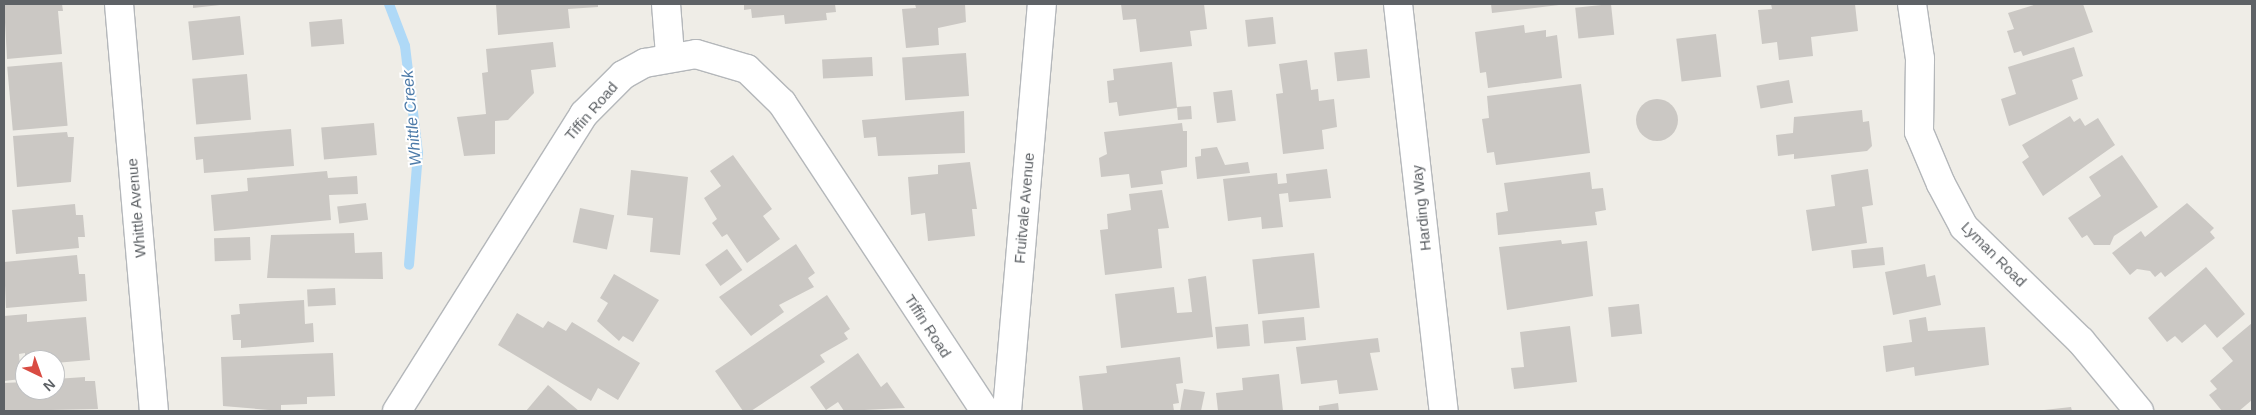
<!DOCTYPE html>
<style>
body{margin:0}
#map{position:relative;width:2256px;height:415px;overflow:hidden;background:#efede7;font-family:Arial,sans-serif}
div>[style]{position:absolute}
.stream>*{height:10px;margin:-5px;padding:0 5px;transform-origin:5px;border-radius:5px;background:#afd9f7}
.building>*{inset:0;background:#cbc8c4;transform-origin:0 0}
.round{border-radius:50%}
.roads{filter:drop-shadow(1px 0 #b4b7ba) drop-shadow(-1px 0 #b4b7ba) drop-shadow(0 1px #b4b7ba) drop-shadow(0 -1px #b4b7ba)}
.minor>*{height:28px;margin:-14px;padding:0 14px;transform-origin:14px;border-radius:14px;background:#fff}
span{translate:-50% -50%;white-space:nowrap;text-align:center;line-height:1.15;-webkit-text-stroke:4px #fff;paint-order:stroke}
.street-label{font-size:15px;color:#5e6266}
.water-label{font-size:16px;color:#4c7aa8;font-style:italic}
.frame{position:absolute;inset:0;border:5px solid #5e6266;pointer-events:none}
.north{position:absolute;left:15px;top:350px;width:50px;height:50px;box-sizing:border-box;background:#fff;border:1px solid #bfc0c2;border-radius:50%;rotate:138deg;font-size:14px;font-weight:700;line-height:20px;text-align:center;color:#5e6266}
.north::after{content:'';display:block;margin:auto;width:18px;height:22px;background:#d94c43;clip-path:polygon(50% 0,100% 100%,50% 72%,0 100%)}
</style>
<div id="map">
<div class="stream">
<i style="left:389px;top:4px;width:45px;rotate:69.1deg"></i>
<i style="left:405px;top:46px;width:108px;rotate:83.1deg"></i>
<i style="left:418px;top:153px;width:112px;rotate:94.6deg"></i>
</div>
<div class="building">
<i style="clip-path:polygon(4px 4px,62px 4px,63px 11px,58px 11px,62px 54px,7px 59px)"></i>
<i style="clip-path:polygon(193px 4px,220px 4px,220px 5px,193px 8px)"></i>
<i style="clip-path:polygon(496px 4px,598px 4px,598px 7px,568px 9px,570px 28px,498px 35px)"></i>
<i style="clip-path:polygon(744px 4px,835px 4px,836px 12px,826px 13px,827px 20px,785px 24px,784px 15px,752px 18px,751px 9px,744px 10px)"></i>
<i style="clip-path:polygon(915px 4px,965px 4px,966px 22px,938px 28px,939px 45px,906px 48px,902px 9px,916px 8px)"></i>
<i style="clip-path:polygon(1121px 4px,1204px 4px,1207px 29px,1190px 31px,1192px 46px,1140px 52px,1136px 19px,1123px 20px)"></i>
<i style="clip-path:polygon(1491px 4px,1558px 4px,1559px 5px,1492px 13px)"></i>
<i style="left:1611px;top:4px;width:31px;height:36px;rotate:84deg"></i>
<i style="clip-path:polygon(1771px 4px,1855px 4px,1858px 31px,1811px 37px,1813px 56px,1779px 60px,1777px 42px,1762px 44px,1758px 10px,1772px 9px)"></i>
<i style="clip-path:polygon(2037px 4px,2083px 4px,2093px 32px,2023px 56px,2021px 51px,2014px 53px,2007px 31px,2014px 29px,2008px 13px)"></i>
<i style="left:240px;top:16px;width:39px;height:52px;rotate:84deg"></i>
<i style="left:1273px;top:17px;width:27px;height:28px;rotate:84deg"></i>
<i style="left:342px;top:19px;width:25px;height:33px;rotate:85deg"></i>
<i style="clip-path:polygon(1524px 25px,1525px 33px,1546px 30px,1546px 37px,1557px 35px,1562px 78px,1488px 88px,1486px 72px,1480px 73px,1475px 32px)"></i>
<i style="left:1716px;top:34px;width:43px;height:40px;rotate:83deg"></i>
<i style="clip-path:polygon(553px 42px,556px 67px,531px 70px,534px 93px,508px 120px,495px 121px,495px 154px,464px 156px,457px 117px,486px 114px,482px 73px,488px 72px,486px 49px)"></i>
<i style="clip-path:polygon(2074px 47px,2083px 76px,2072px 80px,2078px 99px,2009px 126px,2001px 99px,2016px 94px,2008px 67px)"></i>
<i style="left:1367px;top:49px;width:29px;height:33px;rotate:84deg"></i>
<i style="left:966px;top:53px;width:43px;height:64px;rotate:86deg"></i>
<i style="left:872px;top:57px;width:19px;height:50px;rotate:87deg"></i>
<i style="clip-path:polygon(1307px 60px,1311px 90px,1318px 89px,1319px 101px,1334px 99px,1337px 127px,1322px 130px,1324px 149px,1283px 154px,1276px 94px,1283px 93px,1279px 64px)"></i>
<i style="left:62px;top:62px;width:64px;height:55px;rotate:85deg"></i>
<i style="clip-path:polygon(1172px 62px,1177px 108px,1119px 116px,1117px 102px,1109px 103px,1107px 81px,1114px 80px,1113px 69px)"></i>
<i style="left:247px;top:74px;width:46px;height:55px;rotate:85deg"></i>
<i style="left:1789px;top:80px;width:23px;height:33px;rotate:80deg"></i>
<i style="clip-path:polygon(1581px 84px,1590px 153px,1496px 165px,1494px 152px,1487px 153px,1482px 119px,1489px 118px,1487px 96px)"></i>
<i style="left:1232px;top:90px;width:31px;height:19px;rotate:83deg"></i>
<i class="round" style="left:1636px;top:99px;width:42px;height:42px"></i>
<i style="left:1191px;top:106px;width:13px;height:14px;rotate:86deg"></i>
<i style="clip-path:polygon(1862px 110px,1863px 122px,1869px 121px,1872px 146px,1867px 151px,1794px 159px,1794px 154px,1778px 156px,1776px 135px,1793px 133px,1794px 117px)"></i>
<i style="clip-path:polygon(964px 111px,965px 153px,878px 156px,876px 137px,864px 138px,862px 120px)"></i>
<i style="clip-path:polygon(2070px 116px,2074px 122px,2080px 118px,2085px 126px,2098px 118px,2115px 145px,2043px 196px,2022px 162px,2029px 157px,2022px 145px)"></i>
<i style="left:374px;top:123px;width:32px;height:53px;rotate:85deg"></i>
<i style="clip-path:polygon(1182px 123px,1183px 131px,1187px 131px,1187px 167px,1161px 171px,1163px 184px,1131px 188px,1129px 174px,1101px 177px,1099px 158px,1107px 154px,1104px 132px)"></i>
<i style="clip-path:polygon(291px 129px,294px 166px,204px 173px,203px 159px,196px 160px,194px 137px)"></i>
<i style="clip-path:polygon(67px 132px,68px 137px,74px 137px,71px 182px,17px 187px,13px 136px)"></i>
<i style="clip-path:polygon(1217px 147px,1225px 165px,1248px 162px,1250px 173px,1197px 179px,1195px 157px,1201px 156px,1201px 149px)"></i>
<i style="clip-path:polygon(733px 155px,772px 209px,763px 216px,780px 239px,747px 263px,727px 234px,722px 237px,712px 223px,717px 219px,704px 198px,721px 186px,710px 171px)"></i>
<i style="clip-path:polygon(2122px 155px,2158px 207px,2114px 236px,2110px 245px,2094px 245px,2087px 235px,2082px 238px,2068px 218px,2101px 196px,2089px 177px)"></i>
<i style="clip-path:polygon(970px 162px,977px 209px,972px 209px,975px 236px,928px 241px,925px 213px,911px 215px,908px 177px,938px 174px,938px 165px)"></i>
<i style="clip-path:polygon(1327px 169px,1331px 198px,1289px 202px,1288px 193px,1279px 194px,1283px 227px,1262px 229px,1261px 217px,1228px 221px,1223px 179px,1277px 173px,1278px 184px,1287px 183px,1286px 174px)"></i>
<i style="clip-path:polygon(1868px 169px,1873px 205px,1862px 207px,1867px 243px,1812px 251px,1806px 210px,1835px 206px,1831px 175px)"></i>
<i style="clip-path:polygon(631px 170px,688px 177px,680px 255px,650px 252px,653px 218px,627px 215px)"></i>
<i style="clip-path:polygon(327px 171px,328px 178px,357px 176px,358px 194px,329px 195px,331px 220px,214px 231px,211px 195px,248px 191px,247px 178px)"></i>
<i style="clip-path:polygon(1590px 172px,1592px 189px,1603px 188px,1606px 210px,1595px 212px,1597px 225px,1498px 235px,1496px 213px,1508px 211px,1504px 183px)"></i>
<i style="clip-path:polygon(1162px 190px,1169px 228px,1158px 229px,1162px 268px,1105px 275px,1100px 230px,1108px 229px,1107px 214px,1131px 210px,1129px 194px)"></i>
<i style="left:366px;top:203px;width:17px;height:29px;rotate:83deg"></i>
<i style="clip-path:polygon(2187px 203px,2214px 228px,2210px 232px,2215px 238px,2165px 277px,2161px 272px,2155px 277px,2150px 271px,2137px 269px,2130px 275px,2112px 253px,2141px 231px,2145px 237px)"></i>
<i style="clip-path:polygon(75px 204px,76px 215px,83px 215px,85px 237px,78px 237px,79px 248px,16px 254px,12px 210px)"></i>
<i style="left:580px;top:208px;width:35px;height:35px;rotate:12deg"></i>
<i style="clip-path:polygon(354px 233px,355px 253px,382px 252px,383px 279px,267px 278px,271px 235px)"></i>
<i style="left:250px;top:237px;width:23px;height:36px;rotate:88deg"></i>
<i style="clip-path:polygon(1561px 240px,1562px 244px,1587px 241px,1593px 296px,1507px 310px,1499px 247px)"></i>
<i style="clip-path:polygon(796px 244px,815px 273px,808px 278px,814px 287px,779px 305px,784px 312px,751px 336px,719px 297px)"></i>
<i style="left:1883px;top:247px;width:18px;height:32px;rotate:84deg"></i>
<i style="left:727px;top:249px;width:26px;height:27px;rotate:54deg"></i>
<i style="left:1314px;top:253px;width:55px;height:62px;rotate:84deg"></i>
<i style="clip-path:polygon(77px 255px,79px 274px,85px 274px,87px 301px,6px 308px,4px 262px)"></i>
<i style="clip-path:polygon(1925px 264px,1927px 277px,1935px 275px,1941px 305px,1893px 315px,1885px 272px)"></i>
<i style="clip-path:polygon(2206px 267px,2245px 314px,2217px 338px,2205px 324px,2182px 343px,2175px 336px,2167px 342px,2148px 318px)"></i>
<i style="clip-path:polygon(614px 274px,659px 300px,633px 342px,623px 336px,619px 341px,597px 321px,608px 303px,600px 298px)"></i>
<i style="clip-path:polygon(1206px 276px,1213px 337px,1121px 348px,1115px 294px,1174px 287px,1177px 313px,1192px 312px,1188px 279px)"></i>
<i style="left:335px;top:288px;width:17px;height:28px;rotate:87deg"></i>
<i style="clip-path:polygon(827px 295px,850px 329px,844px 333px,848px 339px,820px 355px,825px 362px,751px 411px,743px 411px,715px 371px)"></i>
<i style="clip-path:polygon(304px 300px,305px 324px,313px 323px,314px 342px,241px 348px,241px 340px,233px 340px,231px 315px,240px 314px,239px 304px)"></i>
<i style="left:1639px;top:304px;width:30px;height:31px;rotate:84deg"></i>
<i style="clip-path:polygon(517px 313px,543px 328px,548px 321px,566px 331px,572px 322px,640px 363px,618px 400px,598px 388px,591px 401px,498px 345px)"></i>
<i style="clip-path:polygon(27px 314px,27px 322px,86px 317px,90px 360px,55px 363px,25px 360px,25px 353px,19px 354px,21px 379px,4px 381px,4px 316px)"></i>
<i style="left:1304px;top:317px;width:23px;height:42px;rotate:85deg"></i>
<i style="clip-path:polygon(1926px 317px,1928px 331px,1985px 327px,1989px 365px,1915px 376px,1914px 367px,1886px 372px,1883px 346px,1912px 342px,1909px 320px)"></i>
<i style="clip-path:polygon(2252px 323px,2252px 400px,2239px 411px,2222px 411px,2209px 395px,2217px 389px,2210px 381px,2233px 361px,2222px 348px)"></i>
<i style="left:1248px;top:324px;width:22px;height:33px;rotate:85deg"></i>
<i style="clip-path:polygon(1570px 326px,1577px 382px,1514px 389px,1511px 368px,1524px 367px,1520px 332px)"></i>
<i style="clip-path:polygon(1378px 338px,1380px 352px,1370px 353px,1378px 390px,1339px 394px,1337px 380px,1301px 384px,1296px 347px)"></i>
<i style="clip-path:polygon(333px 353px,335px 396px,307px 397px,307px 404px,281px 405px,281px 411px,223px 406px,221px 357px)"></i>
<i style="clip-path:polygon(858px 353px,881px 387px,887px 382px,905px 408px,844px 411px,838px 402px,826px 410px,810px 387px)"></i>
<i style="clip-path:polygon(1180px 357px,1183px 383px,1176px 384px,1179px 403px,1173px 404px,1174px 411px,1083px 411px,1079px 376px,1107px 373px,1106px 366px)"></i>
<i style="clip-path:polygon(1279px 374px,1283px 411px,1218px 411px,1216px 393px,1243px 390px,1242px 378px)"></i>
<i style="clip-path:polygon(85px 377px,85px 381px,95px 381px,98px 409px,4px 411px,4px 383px,25px 382px,25px 390px,55px 390px,55px 379px)"></i>
<i style="clip-path:polygon(548px 385px,579px 411px,526px 411px)"></i>
<i style="clip-path:polygon(1184px 389px,1205px 392px,1201px 411px,1180px 411px)"></i>
<i style="clip-path:polygon(1338px 403px,1339px 411px,1319px 411px,1319px 406px)"></i>
<i style="clip-path:polygon(2071px 407px,2072px 411px,2044px 411px,2044px 410px)"></i>
</div>
<div class="roads">
<div class="minor">
<i style="left:119px;top:4px;width:409px;rotate:85.1deg"></i>
<i style="left:666px;top:4px;width:51px;rotate:85.5deg"></i>
<i style="left:1398px;top:4px;width:410px;rotate:83.6deg"></i>
<i style="left:1912px;top:4px;width:56px;rotate:81.7deg"></i>
<i style="left:1920px;top:59px;width:73px;rotate:90.8deg"></i>
<i style="left:1919px;top:132px;width:56px;rotate:67.1deg"></i>
<i style="left:1941px;top:184px;width:49px;rotate:61.9deg"></i>
<i style="left:1964px;top:227px;width:163px;rotate:44.3deg"></i>
<i style="left:2081px;top:341px;width:91px;rotate:50.4deg"></i>
<i style="left:397px;top:411px;width:351px;rotate:-57.8deg"></i>
<i style="left:584px;top:114px;width:55px;rotate:-45deg"></i>
<i style="left:623px;top:75px;width:25px;rotate:-29deg"></i>
<i style="left:645px;top:63px;width:52px;rotate:-10deg"></i>
<i style="left:696px;top:54px;width:53px;rotate:16.4deg"></i>
<i style="left:747px;top:69px;width:49px;rotate:44.2deg"></i>
<i style="left:782px;top:103px;width:369px;rotate:56.6deg"></i>
<i style="left:1007px;top:411px;width:409px;rotate:-85.1deg"></i>
</div>
</div>
<div class="street-label">
<span style="left:591px;top:111px;rotate:-49deg">Tiffin Road</span>
<span style="left:136px;top:208px;rotate:-95deg">Whittle Avenue</span>
<span style="left:1024px;top:208px;rotate:-85deg">Fruitvale Avenue</span>
<span style="left:1421px;top:208px;rotate:-96deg">Harding Way</span>
<span style="left:1994px;top:254px;rotate:45deg">Lyman Road</span>
<span style="left:928px;top:326px;rotate:57deg">Tiffin Road</span>
</div>
<div class="water-label">
<span style="left:412px;top:118px;rotate:-95deg">Whittle Creek</span>
</div>
<div class="frame"></div>
<div class="north">N</div>
</div>
